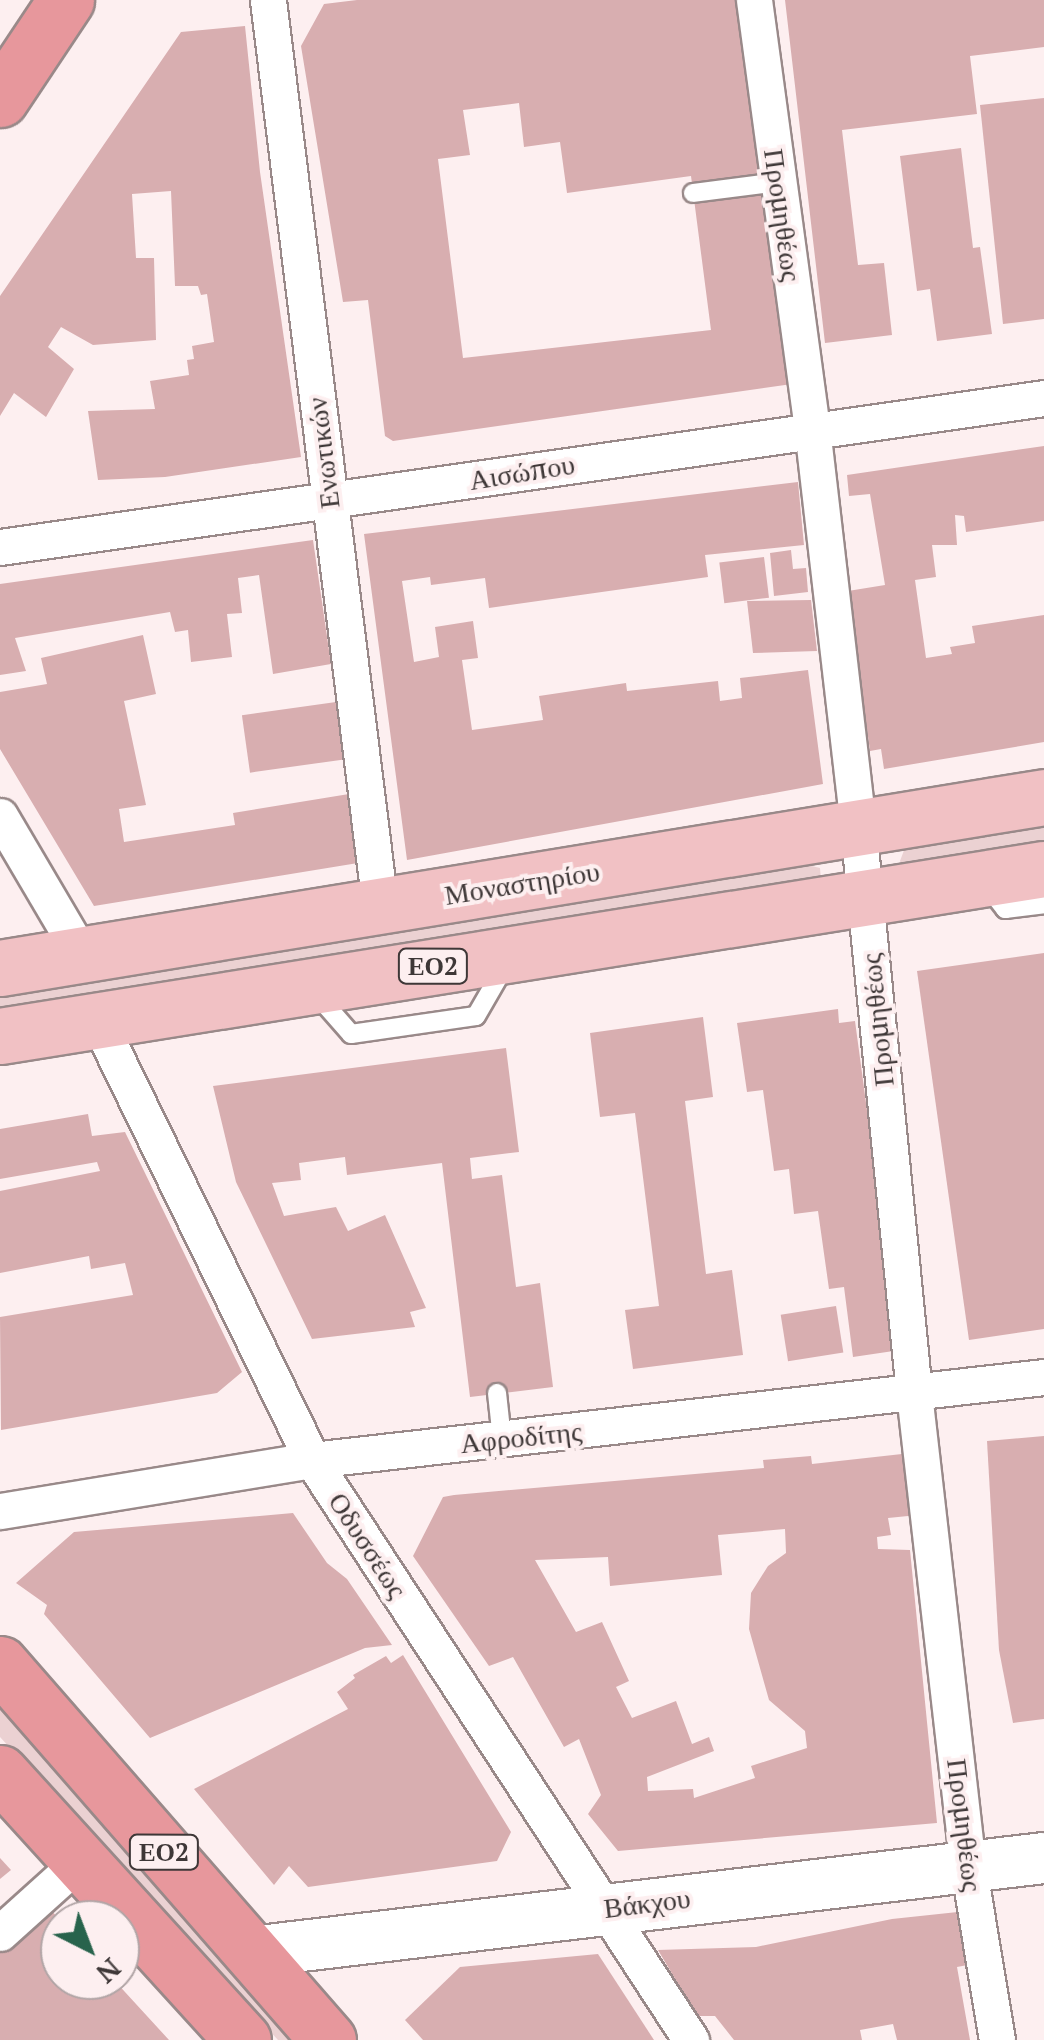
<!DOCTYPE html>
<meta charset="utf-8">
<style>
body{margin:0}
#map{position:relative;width:1044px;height:2040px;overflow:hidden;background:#fdeff0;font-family:"PT Serif",serif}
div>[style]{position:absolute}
.green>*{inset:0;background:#ebd1d2}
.building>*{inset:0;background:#d8aeb0;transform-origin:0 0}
.roads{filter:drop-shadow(2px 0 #998989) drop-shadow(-2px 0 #998989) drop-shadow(0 2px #998989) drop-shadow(0 -2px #998989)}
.lane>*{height:18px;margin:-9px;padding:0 9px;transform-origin:9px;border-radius:9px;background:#fff}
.street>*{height:35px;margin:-17.5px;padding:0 17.5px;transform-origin:17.5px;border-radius:17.5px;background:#fff}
.secondary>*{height:50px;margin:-25px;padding:0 25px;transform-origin:25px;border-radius:25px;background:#fff}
.primary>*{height:55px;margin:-27.5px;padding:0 27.5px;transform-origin:27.5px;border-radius:27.5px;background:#f1c1c4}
.highway>*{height:55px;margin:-27.5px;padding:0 27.5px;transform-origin:27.5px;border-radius:27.5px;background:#e7979c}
span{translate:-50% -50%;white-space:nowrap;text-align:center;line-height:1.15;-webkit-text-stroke:8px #fdeff0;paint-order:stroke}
.shield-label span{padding:2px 8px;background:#fdeff0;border:2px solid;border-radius:8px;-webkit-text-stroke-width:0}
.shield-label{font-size:25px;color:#3e3737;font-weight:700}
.street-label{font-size:28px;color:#3e3737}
.north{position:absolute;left:40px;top:1900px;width:100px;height:100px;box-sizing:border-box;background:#fdeff0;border:2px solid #b1a5a6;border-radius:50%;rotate:138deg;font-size:28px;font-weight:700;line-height:40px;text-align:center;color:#3e3737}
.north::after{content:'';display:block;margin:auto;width:35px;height:45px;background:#28634c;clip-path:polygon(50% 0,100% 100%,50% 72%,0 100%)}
</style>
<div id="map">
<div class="green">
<i style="clip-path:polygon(1044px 821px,1044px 848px,902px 865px,900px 861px,906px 845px)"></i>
<i style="clip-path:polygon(803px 864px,820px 868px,821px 880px,0 1012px,0 997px,95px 971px)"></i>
<i style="clip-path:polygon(0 1701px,297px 2040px,278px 2040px,0 1737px)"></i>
</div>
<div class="building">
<i style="clip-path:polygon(evenodd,357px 0,743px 0,799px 383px,393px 441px,385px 436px,368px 300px,343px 302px,301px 46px,324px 4px,357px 0,519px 103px,524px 147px,560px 142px,567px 193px,691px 176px,711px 330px,463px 358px,438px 159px,470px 155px,463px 110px,519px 103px)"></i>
<i style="clip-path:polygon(785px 0,1044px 0,1044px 47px,970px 56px,977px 114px,842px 130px,858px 265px,884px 263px,892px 335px,825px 343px)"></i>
<i style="clip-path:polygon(245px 26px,260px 172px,301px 457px,165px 477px,98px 480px,88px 411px,155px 409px,150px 381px,189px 375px,187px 360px,194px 359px,192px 346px,214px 342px,207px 294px,201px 295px,198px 286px,175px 286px,171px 191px,132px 194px,136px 258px,154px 258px,156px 340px,93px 345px,61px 327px,48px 347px,74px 369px,46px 417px,14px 393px,0 416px,0 296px,181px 32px)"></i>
<i style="clip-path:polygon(1044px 98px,1044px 319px,1003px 324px,980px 105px)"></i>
<i style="clip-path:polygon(961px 148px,973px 248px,980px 247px,992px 334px,937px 341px,930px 289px,917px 291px,900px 156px)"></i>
<i style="clip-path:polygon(1044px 446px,1044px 521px,966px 532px,964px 516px,955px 515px,957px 545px,932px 545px,936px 577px,915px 580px,926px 658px,952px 654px,950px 647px,975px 643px,972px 626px,1044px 615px,1044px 742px,884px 769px,881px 749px,870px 751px,848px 591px,885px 585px,870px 494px,849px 496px,847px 475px)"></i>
<i style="clip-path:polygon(798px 482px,804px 545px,705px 555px,708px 577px,489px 608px,485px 578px,431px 585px,430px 577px,402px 581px,414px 662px,439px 657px,435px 627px,473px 621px,478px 658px,462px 660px,472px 730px,543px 720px,539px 696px,626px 683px,627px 691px,718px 681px,720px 701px,742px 698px,740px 678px,808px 670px,823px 784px,407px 860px,364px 534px)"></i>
<i style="clip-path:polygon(313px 540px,331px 664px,273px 674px,259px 575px,238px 578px,242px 613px,227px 614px,232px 657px,191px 662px,188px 630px,175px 632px,170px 612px,15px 638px,26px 671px,0 675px,0 584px)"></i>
<i style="clip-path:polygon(791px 550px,793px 569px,806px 568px,808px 592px,774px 596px,770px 553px)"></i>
<i style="left:764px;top:557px;width:41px;height:45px;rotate:83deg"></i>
<i style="clip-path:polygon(811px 600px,817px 651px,753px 653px,747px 601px)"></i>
<i style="clip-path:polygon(143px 635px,156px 694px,124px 701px,146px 805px,119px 809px,124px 842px,235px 825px,233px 813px,349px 794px,358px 863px,94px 906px,0 749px,0 692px,47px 684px,41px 658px)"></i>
<i style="left:336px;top:702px;width:58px;height:95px;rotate:82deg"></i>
<i style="clip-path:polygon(1044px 953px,1044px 1329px,969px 1340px,917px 971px)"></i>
<i style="clip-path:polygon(838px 1009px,839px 1023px,855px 1021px,890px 1281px,907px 1349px,853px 1357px,844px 1287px,829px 1289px,818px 1211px,794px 1214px,789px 1169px,774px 1171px,763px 1090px,747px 1092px,737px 1023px)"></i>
<i style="clip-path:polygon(703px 1017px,713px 1097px,685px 1101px,706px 1274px,732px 1270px,743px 1355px,633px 1369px,625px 1310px,659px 1306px,635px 1113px,600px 1117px,590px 1033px)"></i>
<i style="clip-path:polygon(506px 1048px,519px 1152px,470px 1158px,472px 1179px,502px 1175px,516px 1287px,540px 1283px,553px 1387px,470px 1397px,442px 1163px,347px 1175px,345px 1157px,299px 1163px,301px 1180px,272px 1183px,284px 1216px,336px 1207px,348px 1231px,385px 1215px,426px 1308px,410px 1312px,415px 1327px,312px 1339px,236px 1182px,213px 1086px)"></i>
<i style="clip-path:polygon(88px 1114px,92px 1136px,125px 1132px,242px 1372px,217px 1393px,1px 1430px,0 1317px,133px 1295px,125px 1263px,91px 1269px,89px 1256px,0 1273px,0 1191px,100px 1171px,97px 1162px,0 1179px,0 1129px)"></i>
<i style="left:836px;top:1306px;width:47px;height:56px;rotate:81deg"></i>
<i style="clip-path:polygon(1044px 1436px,1044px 1719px,1013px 1723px,999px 1650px,987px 1441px)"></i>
<i style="clip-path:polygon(evenodd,911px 1453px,918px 1515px,888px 1518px,891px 1535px,877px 1537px,878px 1549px,910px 1550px,937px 1823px,618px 1851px,588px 1814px,601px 1795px,579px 1739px,564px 1747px,513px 1657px,489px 1666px,413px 1556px,443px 1497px,454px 1495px,764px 1468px,763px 1460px,811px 1456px,812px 1464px,911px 1453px,785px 1529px,786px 1553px,768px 1566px,751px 1593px,749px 1629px,769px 1700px,805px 1731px,807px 1748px,751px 1766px,755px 1778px,694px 1798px,693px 1789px,648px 1791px,647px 1777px,714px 1751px,709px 1737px,692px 1744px,676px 1701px,632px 1718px,616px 1687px,629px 1681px,602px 1622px,576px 1632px,535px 1560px,608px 1557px,610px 1586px,722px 1575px,718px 1535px,785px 1529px)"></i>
<i style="clip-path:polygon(293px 1513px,327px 1563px,347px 1579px,392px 1645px,365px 1648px,150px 1738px,44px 1614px,47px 1605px,16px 1583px,74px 1532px)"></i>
<i style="clip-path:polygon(403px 1655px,511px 1832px,497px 1861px,308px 1887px,289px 1866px,274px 1885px,194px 1789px,348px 1709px,337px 1692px,355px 1678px,353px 1675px,386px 1656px,391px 1663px)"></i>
<i style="clip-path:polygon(0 1858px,11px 1870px,0 1879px)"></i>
<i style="clip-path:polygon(49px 1908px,60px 1920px,60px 1980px,114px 1980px,169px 2040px,0 2040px,0 1951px)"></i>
<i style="clip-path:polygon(967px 1911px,973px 1964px,957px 1967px,970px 2040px,897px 2040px,893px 2024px,860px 2030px,862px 2040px,734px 2040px,715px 2016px,697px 2016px,658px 1950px,756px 1947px,892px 1919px)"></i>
<i style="clip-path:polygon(598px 1954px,654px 2040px,423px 2040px,405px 2020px,460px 1967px)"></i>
</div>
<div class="roads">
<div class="lane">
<i style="left:693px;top:193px;width:87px;rotate:-7.3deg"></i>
<i style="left:988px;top:887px;width:28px;rotate:52deg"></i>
<i style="left:1005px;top:909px;width:39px;rotate:-7deg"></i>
<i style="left:316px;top:994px;width:53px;rotate:48.8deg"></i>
<i style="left:351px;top:1034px;width:126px;rotate:-8.2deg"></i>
<i style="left:476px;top:1016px;width:60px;rotate:-60deg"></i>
<i style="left:497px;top:1393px;width:46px;rotate:83.8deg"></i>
</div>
<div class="street">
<i style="left:268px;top:0;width:913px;rotate:82.95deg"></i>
<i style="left:754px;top:0;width:432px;rotate:82.3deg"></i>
<i style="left:812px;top:428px;width:402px;rotate:83.4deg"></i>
<i style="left:858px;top:827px;width:569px;rotate:84.35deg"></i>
<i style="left:914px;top:1393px;width:475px;rotate:83.5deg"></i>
<i style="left:968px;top:1865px;width:177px;rotate:80.6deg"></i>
<i style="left:0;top:547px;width:1055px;rotate:-8.12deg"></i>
<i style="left:0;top:816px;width:161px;rotate:59.5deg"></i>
<i style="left:98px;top:1021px;width:488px;rotate:64deg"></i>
<i style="left:312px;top:1460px;width:693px;rotate:56.84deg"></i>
<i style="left:0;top:1511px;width:316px;rotate:-9.3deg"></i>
<i style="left:312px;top:1460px;width:737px;rotate:-6.47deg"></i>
<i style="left:0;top:1933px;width:108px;rotate:-42deg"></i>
</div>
<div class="secondary">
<i style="left:251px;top:1952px;width:799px;rotate:-6.76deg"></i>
</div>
<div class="primary">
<i style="left:0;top:968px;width:1058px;rotate:-9.3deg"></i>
<i style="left:0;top:1036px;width:1057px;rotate:-9.09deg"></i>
</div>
<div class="highway">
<i style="left:0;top:99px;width:119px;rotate:-56.3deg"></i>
<i style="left:0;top:1664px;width:499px;rotate:48.9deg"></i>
<i style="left:0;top:1773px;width:361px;rotate:47.7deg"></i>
</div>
</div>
<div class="shield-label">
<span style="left:433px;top:966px">ΕΟ2</span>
<span style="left:164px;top:1852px">ΕΟ2</span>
</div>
<div class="street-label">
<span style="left:783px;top:215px;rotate:82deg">Προμηθέως</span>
<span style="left:323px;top:453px;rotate:-97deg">Ενωτικών</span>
<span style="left:522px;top:472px;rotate:-9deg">Αισώπου</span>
<span style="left:522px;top:883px;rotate:-9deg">Μοναστηρίου</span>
<span style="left:877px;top:1020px;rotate:-96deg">Προμηθέως</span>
<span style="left:521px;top:1437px;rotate:-6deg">Αφροδίτης</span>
<span style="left:368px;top:1545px;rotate:57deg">Οδυσσέως</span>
<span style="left:965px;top:1825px;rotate:83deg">Προμηθέως</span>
<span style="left:647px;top:1903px;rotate:-7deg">Βάκχου</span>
</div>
<div class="north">N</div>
</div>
